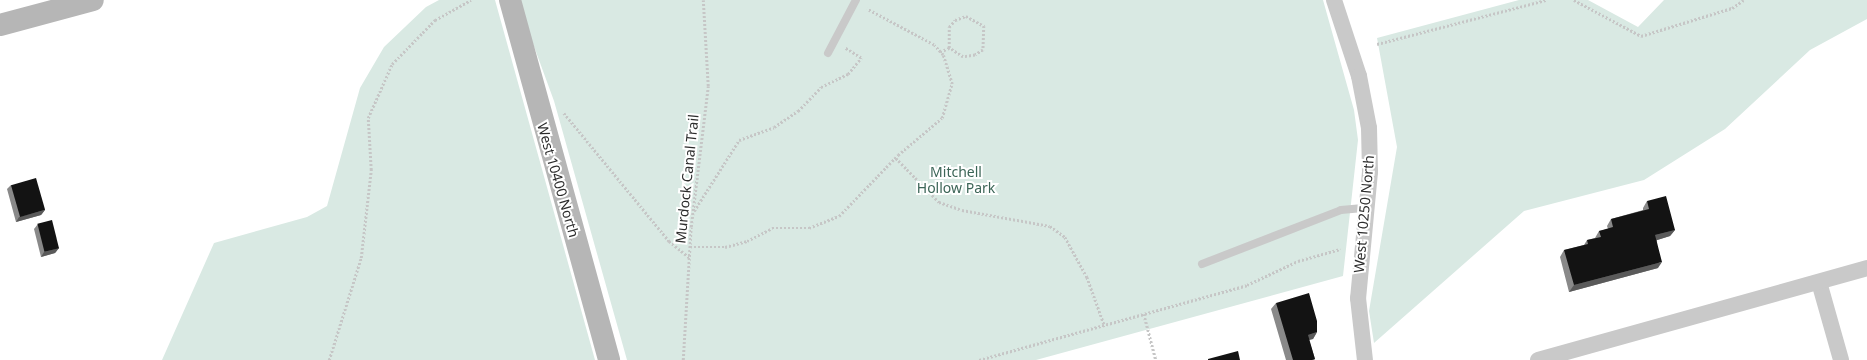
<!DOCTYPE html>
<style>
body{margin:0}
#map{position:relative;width:1867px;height:360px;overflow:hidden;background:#fff;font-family:"Noto Sans",sans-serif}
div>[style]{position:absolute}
.green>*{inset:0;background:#d9e9e3}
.path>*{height:2.5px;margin-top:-1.25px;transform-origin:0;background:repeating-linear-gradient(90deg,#c6c6c6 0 2px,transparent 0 4px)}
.lane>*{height:8px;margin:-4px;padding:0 4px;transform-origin:4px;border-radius:4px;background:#c9c9c9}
.street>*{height:16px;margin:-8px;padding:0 8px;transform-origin:8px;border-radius:8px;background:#c9c9c9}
.secondary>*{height:22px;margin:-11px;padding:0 11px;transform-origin:11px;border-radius:11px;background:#b6b6b6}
.wall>*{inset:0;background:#898989}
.shaded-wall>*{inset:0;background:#5a5a5a}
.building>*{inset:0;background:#131313;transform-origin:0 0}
span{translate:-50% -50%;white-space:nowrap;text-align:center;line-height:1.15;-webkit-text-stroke:4px #fff;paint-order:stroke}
.park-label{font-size:14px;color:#3c6557}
.street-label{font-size:14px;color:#2c2c2c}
</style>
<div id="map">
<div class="green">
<i style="clip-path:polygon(439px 0,495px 0,595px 360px,162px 360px,214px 243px,307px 217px,327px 206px,360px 88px,384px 47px,426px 7px)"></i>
<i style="clip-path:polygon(517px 0,1323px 0,1354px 110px,1358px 140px,1343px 276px,1036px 360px,627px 360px,554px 101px)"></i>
<i style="clip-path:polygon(1519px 0,1588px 0,1638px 27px,1664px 0,1867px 0,1867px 19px,1810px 50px,1725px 129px,1644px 180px,1524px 211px,1374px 343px,1369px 311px,1397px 147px,1377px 38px)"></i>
</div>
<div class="path">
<i style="left:1574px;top:0;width:76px;rotate:28.2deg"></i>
<i style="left:1641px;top:36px;width:95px;rotate:-17.1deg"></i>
<i style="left:1732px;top:8px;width:14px;rotate:-34deg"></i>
<i style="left:1377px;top:44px;width:175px;rotate:-14.6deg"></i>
<i style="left:940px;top:52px;width:10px;rotate:-24deg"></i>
<i style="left:949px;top:48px;width:21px;rotate:-90deg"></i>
<i style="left:949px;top:27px;width:9px;rotate:-49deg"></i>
<i style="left:955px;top:20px;width:12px;rotate:-20deg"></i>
<i style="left:966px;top:16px;width:21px;rotate:29deg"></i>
<i style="left:984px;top:26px;width:24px;rotate:92deg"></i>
<i style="left:983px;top:50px;width:9px;rotate:148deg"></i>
<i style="left:975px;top:55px;width:12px;rotate:171deg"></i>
<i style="left:963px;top:57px;width:17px;rotate:-147deg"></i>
<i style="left:564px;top:113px;width:166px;rotate:50.6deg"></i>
<i style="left:669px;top:241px;width:26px;rotate:39deg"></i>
<i style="left:896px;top:158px;width:62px;rotate:45.7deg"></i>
<i style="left:939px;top:202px;width:24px;rotate:19deg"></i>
<i style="left:962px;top:210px;width:89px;rotate:10.3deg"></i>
<i style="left:1050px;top:226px;width:19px;rotate:36deg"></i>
<i style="left:1065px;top:237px;width:46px;rotate:61.2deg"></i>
<i style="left:1087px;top:277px;width:50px;rotate:70.1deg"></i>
<i style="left:694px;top:211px;width:84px;rotate:-57.6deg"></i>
<i style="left:739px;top:140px;width:37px;rotate:-20deg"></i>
<i style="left:774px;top:127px;width:29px;rotate:-34deg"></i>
<i style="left:798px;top:111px;width:33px;rotate:-46deg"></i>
<i style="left:821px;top:87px;width:30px;rotate:-26deg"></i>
<i style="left:848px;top:74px;width:21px;rotate:-51deg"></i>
<i style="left:861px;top:58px;width:19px;rotate:-148deg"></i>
<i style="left:690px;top:247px;width:35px"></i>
<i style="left:725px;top:247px;width:23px;rotate:-15deg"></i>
<i style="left:747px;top:241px;width:28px;rotate:-27deg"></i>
<i style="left:772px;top:228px;width:37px"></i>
<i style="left:809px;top:228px;width:32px;rotate:-22deg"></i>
<i style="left:839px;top:216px;width:85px;rotate:-46deg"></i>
<i style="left:898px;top:155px;width:57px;rotate:-40.1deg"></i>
<i style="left:942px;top:118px;width:35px;rotate:-74deg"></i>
<i style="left:952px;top:84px;width:30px;rotate:-107deg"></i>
<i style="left:943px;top:55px;width:13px;rotate:-132deg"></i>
<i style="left:934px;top:45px;width:76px;rotate:-151.8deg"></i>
<i style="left:1144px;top:314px;width:48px;rotate:75.4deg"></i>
<i style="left:329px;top:360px;width:107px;rotate:-72.6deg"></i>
<i style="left:361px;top:258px;width:89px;rotate:-83.5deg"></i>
<i style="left:371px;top:170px;width:52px;rotate:-93.3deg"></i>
<i style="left:368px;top:118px;width:59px;rotate:-66deg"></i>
<i style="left:392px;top:64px;width:62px;rotate:-45.7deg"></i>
<i style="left:435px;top:20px;width:41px;rotate:-29.1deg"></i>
<i style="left:683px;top:360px;width:133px;rotate:-86.6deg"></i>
<i style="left:691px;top:227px;width:142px;rotate:-83.1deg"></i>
<i style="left:708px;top:86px;width:86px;rotate:-93.3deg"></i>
<i style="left:979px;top:360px;width:278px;rotate:-15.6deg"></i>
<i style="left:1247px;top:285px;width:56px;rotate:-25.2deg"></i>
<i style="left:1298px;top:261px;width:44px;rotate:-15.9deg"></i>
</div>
<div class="lane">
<i style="left:828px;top:53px;width:60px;rotate:-62.2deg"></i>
<i style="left:1202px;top:264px;width:149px;rotate:-21.2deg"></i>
<i style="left:1341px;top:210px;width:25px;rotate:-5deg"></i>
</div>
<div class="street">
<i style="left:1334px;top:0;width:80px;rotate:71.8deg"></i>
<i style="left:1359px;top:76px;width:53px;rotate:79.1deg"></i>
<i style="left:1369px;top:128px;width:44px;rotate:88.7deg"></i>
<i style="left:1370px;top:172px;width:127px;rotate:95.4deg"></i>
<i style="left:1358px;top:298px;width:62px;rotate:83.6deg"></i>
<i style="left:1819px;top:282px;width:81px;rotate:74.2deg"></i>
<i style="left:1538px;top:360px;width:342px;rotate:-15.6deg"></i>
</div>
<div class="secondary">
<i style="left:510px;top:0;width:373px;rotate:74.6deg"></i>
<i style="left:0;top:25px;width:96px;rotate:-15deg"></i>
</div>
<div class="wall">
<i style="clip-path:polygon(11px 185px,45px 210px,41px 215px,16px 222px,7px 189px)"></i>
<i style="clip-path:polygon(1647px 201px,1675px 230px,1670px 236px,1657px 240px,1658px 268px,1569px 292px,1560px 257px,1564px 250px,1584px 245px,1587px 240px,1595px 238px,1599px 231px,1608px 229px,1607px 226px,1611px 219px,1643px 210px,1643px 208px)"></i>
<i style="clip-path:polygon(38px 224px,59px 248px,55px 253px,41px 257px,34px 229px)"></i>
<i style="clip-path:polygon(1276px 303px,1317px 332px,1313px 339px,1309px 340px,1315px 359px,1314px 360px,1286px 360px,1271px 309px)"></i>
</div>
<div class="shaded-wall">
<i style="clip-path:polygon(45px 210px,41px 215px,16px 222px,19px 217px)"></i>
<i style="clip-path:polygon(1675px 230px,1670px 236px,1651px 242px,1655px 235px)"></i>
<i style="clip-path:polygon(59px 248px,55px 253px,41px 257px,44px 252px)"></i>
<i style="clip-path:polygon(1662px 262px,1658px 268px,1569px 292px,1574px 285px)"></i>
<i style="clip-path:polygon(1317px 332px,1313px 339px,1303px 341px,1308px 335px)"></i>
</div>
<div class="building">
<i style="left:36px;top:178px;width:33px;height:26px;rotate:74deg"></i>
<i style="clip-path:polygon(1666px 196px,1675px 230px,1655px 235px,1662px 262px,1574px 285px,1564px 250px,1588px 244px,1587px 240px,1601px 237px,1599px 231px,1613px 227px,1611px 219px,1649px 209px,1647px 201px)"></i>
<i style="left:52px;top:220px;width:29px;height:15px;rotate:76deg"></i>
<i style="clip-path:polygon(1309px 293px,1317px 321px,1317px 332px,1308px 335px,1315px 359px,1312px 360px,1293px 360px,1276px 303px)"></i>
<i style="clip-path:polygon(1238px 351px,1240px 360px,1208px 360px,1208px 359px)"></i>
</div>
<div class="park-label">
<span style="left:956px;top:180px">Mitchell<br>Hollow Park</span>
</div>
<div class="street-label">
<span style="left:687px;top:179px;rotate:-84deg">Murdock Canal Trail</span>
<span style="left:558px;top:180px;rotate:74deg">West 10400 North</span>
<span style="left:1364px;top:214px;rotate:-85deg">West 10250 North</span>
</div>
</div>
